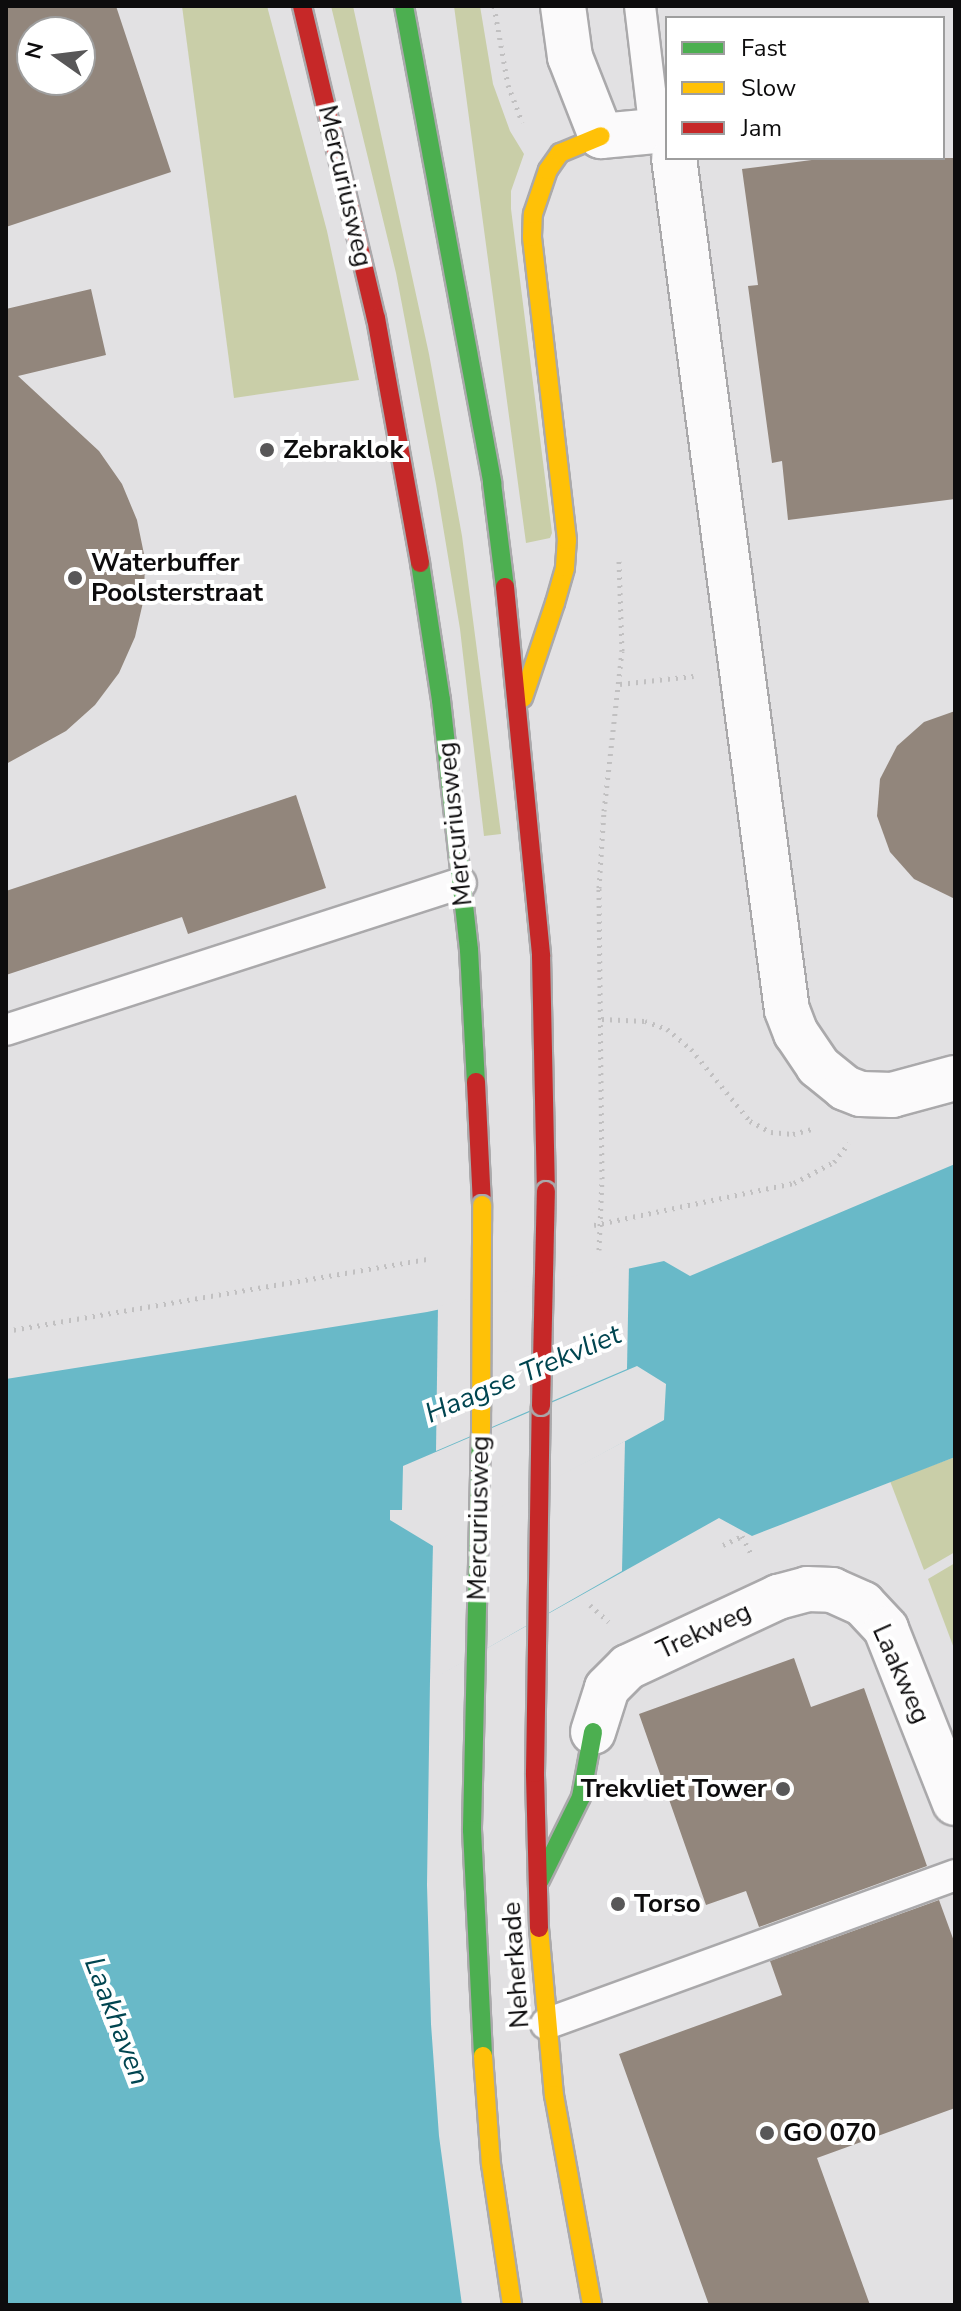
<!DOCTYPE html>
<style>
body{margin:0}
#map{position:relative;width:961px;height:2311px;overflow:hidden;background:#e2e1e3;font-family:"Nunito Sans",sans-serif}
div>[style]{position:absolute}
.green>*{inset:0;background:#c9cea8}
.water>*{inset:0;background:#69b9c8}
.pier>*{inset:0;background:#e2e1e3}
.building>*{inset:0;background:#92867c}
.path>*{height:5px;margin-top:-2.5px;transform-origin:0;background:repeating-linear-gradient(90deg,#c1c0c1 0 2px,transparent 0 8px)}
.roads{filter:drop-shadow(2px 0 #aaa9ab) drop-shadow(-2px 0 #aaa9ab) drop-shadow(0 2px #aaa9ab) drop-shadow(0 -2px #aaa9ab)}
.lane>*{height:30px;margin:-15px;padding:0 15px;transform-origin:15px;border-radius:15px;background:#fbfafb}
.street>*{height:44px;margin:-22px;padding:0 22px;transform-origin:22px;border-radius:22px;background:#fbfafb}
.fast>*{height:18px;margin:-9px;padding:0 9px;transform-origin:9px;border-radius:9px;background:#4caf50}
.slow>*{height:18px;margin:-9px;padding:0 9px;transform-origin:9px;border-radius:9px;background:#ffc107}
.jam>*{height:18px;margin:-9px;padding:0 9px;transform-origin:9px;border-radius:9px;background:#c62828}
.path-bridge>*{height:5px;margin-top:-2.5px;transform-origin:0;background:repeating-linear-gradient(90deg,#c1c0c1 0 2px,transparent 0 8px)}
.bridges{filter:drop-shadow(2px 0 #aaa9ab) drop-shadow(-2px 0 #aaa9ab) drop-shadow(0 2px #aaa9ab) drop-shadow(0 -2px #aaa9ab)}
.slow-bridge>*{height:18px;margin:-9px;padding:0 9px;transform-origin:9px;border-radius:9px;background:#ffc107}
.jam-bridge>*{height:18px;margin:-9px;padding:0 9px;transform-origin:9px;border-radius:9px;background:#c62828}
.dots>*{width:22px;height:22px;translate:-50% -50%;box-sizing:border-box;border:4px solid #fff;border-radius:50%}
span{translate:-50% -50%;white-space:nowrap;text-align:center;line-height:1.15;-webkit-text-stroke:8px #fff;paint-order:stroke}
.street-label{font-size:26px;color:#0d0c0d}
.poi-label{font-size:26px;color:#0d0c0d;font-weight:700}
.left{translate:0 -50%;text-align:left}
.right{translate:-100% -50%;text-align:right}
.water-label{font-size:28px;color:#004550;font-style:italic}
.frame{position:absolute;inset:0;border:8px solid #0d0c0d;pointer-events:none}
.legend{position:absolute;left:665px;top:16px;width:280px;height:144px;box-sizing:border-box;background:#fff;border:2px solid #9e9e9e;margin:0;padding:10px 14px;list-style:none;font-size:24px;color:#0d0c0d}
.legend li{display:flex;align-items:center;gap:16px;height:40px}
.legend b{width:40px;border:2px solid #9e9e9e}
.north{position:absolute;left:16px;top:16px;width:80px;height:80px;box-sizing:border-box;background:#fff;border:2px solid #9e9e9e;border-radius:50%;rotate:284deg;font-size:22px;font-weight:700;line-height:32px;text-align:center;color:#0d0c0d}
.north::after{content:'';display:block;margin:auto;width:28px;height:36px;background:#585758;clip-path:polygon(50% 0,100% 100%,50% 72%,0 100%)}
</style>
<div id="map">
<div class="green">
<i style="clip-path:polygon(182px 6px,267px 6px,327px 231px,359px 380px,234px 398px)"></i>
<i style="clip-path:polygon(331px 6px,353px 6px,429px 354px,462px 536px,501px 834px,484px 836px,460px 629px,436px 484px,396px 273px)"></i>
<i style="clip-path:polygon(454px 6px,480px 6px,493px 84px,510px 131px,524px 154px,511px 191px,511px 209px,552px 533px,550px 538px,526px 543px)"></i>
<i style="clip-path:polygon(955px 1457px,955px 1552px,924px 1570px,890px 1481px)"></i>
<i style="clip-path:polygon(955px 1563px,955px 1651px,928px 1579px)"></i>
</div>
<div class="water">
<i style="clip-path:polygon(evenodd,955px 1164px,955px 1457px,752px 1536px,719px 1518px,430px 1680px,427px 1885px,431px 2024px,439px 2136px,462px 2305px,6px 2305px,6px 1379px,427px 1312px,664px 1261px,690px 1276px,955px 1164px,637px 1366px,666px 1384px,664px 1420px,433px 1546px,390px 1520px,390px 1510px,402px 1510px,403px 1466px,637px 1366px)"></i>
</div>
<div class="pier">
<i style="clip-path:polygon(629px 1264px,627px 1369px,436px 1451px,438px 1306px)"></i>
<i style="clip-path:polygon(625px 1441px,622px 1571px,430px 1681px,433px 1543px)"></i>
</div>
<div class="building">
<i style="clip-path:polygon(evenodd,6px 6px,116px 6px,171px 172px,6px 227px,6px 6px,32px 32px,80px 32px,80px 80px,32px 80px,32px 32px)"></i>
<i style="clip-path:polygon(827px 158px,955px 158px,955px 499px,788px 520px,782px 461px,772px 463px,748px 286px,758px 285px,742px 169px)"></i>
<i style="clip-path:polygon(91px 289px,106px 355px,18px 376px,99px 451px,122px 484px,137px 520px,145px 559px,144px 598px,135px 637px,119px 673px,95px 705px,66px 731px,6px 764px,6px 309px)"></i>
<i style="clip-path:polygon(955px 711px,955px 899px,914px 879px,890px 852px,877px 816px,880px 779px,897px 746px,924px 722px)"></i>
<i style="clip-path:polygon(296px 795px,326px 888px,188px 934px,182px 917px,6px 975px,6px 891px)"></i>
<i style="clip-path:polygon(794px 1658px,811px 1707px,864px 1688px,927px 1866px,759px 1927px,746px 1891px,706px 1905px,639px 1714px)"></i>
<i style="clip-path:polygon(939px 1900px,955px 1944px,955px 2108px,817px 2158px,870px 2305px,709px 2305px,619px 2054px,782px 1995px,770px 1961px)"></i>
</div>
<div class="path">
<i style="left:494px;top:6px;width:80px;rotate:80deg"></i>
<i style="left:508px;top:85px;width:40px;rotate:69deg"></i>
<i style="left:620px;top:684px;width:74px;rotate:-6.2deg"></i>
<i style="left:602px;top:1019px;width:43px;rotate:2.7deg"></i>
<i style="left:645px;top:1021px;width:23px;rotate:20deg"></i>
<i style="left:667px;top:1029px;width:31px;rotate:40deg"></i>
<i style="left:691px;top:1049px;width:93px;rotate:50.7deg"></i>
<i style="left:750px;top:1121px;width:24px;rotate:28deg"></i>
<i style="left:771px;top:1132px;width:22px;rotate:5deg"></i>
<i style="left:793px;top:1134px;width:23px;rotate:-15deg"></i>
<i style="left:602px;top:1179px;width:291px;rotate:-90.6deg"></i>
<i style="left:599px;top:888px;width:77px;rotate:-86.3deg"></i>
<i style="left:604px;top:811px;width:161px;rotate:-83.6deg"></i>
<i style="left:622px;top:651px;width:90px;rotate:-91.9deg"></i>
<i style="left:594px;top:1225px;width:204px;rotate:-11.9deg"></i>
<i style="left:794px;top:1183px;width:45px;rotate:-27.7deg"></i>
<i style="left:834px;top:1162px;width:24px;rotate:-52deg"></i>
<i style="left:6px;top:1331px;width:431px;rotate:-9.7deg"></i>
<i style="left:723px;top:1545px;width:21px;rotate:-25deg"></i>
<i style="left:742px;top:1536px;width:22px;rotate:63deg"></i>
<i style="left:590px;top:1605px;width:25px;rotate:42deg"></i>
</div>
<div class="roads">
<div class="lane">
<i style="left:640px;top:6px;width:126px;rotate:83.2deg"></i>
<i style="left:6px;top:1030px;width:478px;rotate:-17.9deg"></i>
<i style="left:546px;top:2024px;width:435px;rotate:-20deg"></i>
</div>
<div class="street">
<i style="left:563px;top:6px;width:51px;rotate:82.2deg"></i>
<i style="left:570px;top:57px;width:85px;rotate:68.6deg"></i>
<i style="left:601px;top:136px;width:54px;rotate:-5.3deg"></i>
<i style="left:655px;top:131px;width:12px;rotate:14deg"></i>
<i style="left:674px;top:158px;width:859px;rotate:82.45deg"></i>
<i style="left:787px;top:1010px;width:25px;rotate:69deg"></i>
<i style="left:796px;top:1033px;width:40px;rotate:56deg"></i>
<i style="left:818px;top:1066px;width:35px;rotate:39deg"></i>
<i style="left:845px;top:1088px;width:17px;rotate:21deg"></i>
<i style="left:861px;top:1094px;width:31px;rotate:2deg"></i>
<i style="left:892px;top:1095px;width:65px;rotate:-15.1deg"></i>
<i style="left:593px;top:1732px;width:46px;rotate:-72.3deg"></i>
<i style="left:607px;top:1688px;width:30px;rotate:-45deg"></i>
<i style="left:628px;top:1667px;width:166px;rotate:-25deg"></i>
<i style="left:778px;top:1597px;width:30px;rotate:-15deg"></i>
<i style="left:807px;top:1589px;width:25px;rotate:2deg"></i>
<i style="left:832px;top:1590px;width:34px;rotate:24deg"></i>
<i style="left:863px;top:1604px;width:34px;rotate:47deg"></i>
<i style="left:886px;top:1629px;width:187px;rotate:68.4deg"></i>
</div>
<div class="fast">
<i style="left:404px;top:6px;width:485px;rotate:79.5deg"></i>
<i style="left:492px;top:483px;width:105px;rotate:82.9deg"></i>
<i style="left:420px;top:563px;width:139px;rotate:81.3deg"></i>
<i style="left:441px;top:700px;width:252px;rotate:83.6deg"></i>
<i style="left:469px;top:950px;width:132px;rotate:87deg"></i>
<i style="left:481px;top:1431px;width:399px;rotate:91.3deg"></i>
<i style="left:472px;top:1830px;width:226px;rotate:87.2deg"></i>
<i style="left:540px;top:1880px;width:93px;rotate:-63.7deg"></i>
<i style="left:581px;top:1797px;width:66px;rotate:-79.5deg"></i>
</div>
<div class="slow">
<i style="left:523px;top:698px;width:100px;rotate:-71.4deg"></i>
<i style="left:555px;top:603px;width:37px;rotate:-74deg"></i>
<i style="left:565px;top:567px;width:27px;rotate:-86deg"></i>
<i style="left:567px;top:540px;width:305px;rotate:-96.6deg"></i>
<i style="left:532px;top:237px;width:23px;rotate:-88deg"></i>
<i style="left:533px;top:214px;width:46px;rotate:-71.2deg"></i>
<i style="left:548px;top:170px;width:21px;rotate:-55deg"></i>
<i style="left:560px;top:153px;width:44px;rotate:-22.5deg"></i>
<i style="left:539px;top:1928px;width:168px;rotate:84.9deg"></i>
<i style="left:554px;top:2095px;width:213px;rotate:79.7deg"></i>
<i style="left:483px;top:2056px;width:108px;rotate:85.8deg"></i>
<i style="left:491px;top:2164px;width:143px;rotate:81.5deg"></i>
</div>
<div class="jam">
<i style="left:302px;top:6px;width:321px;rotate:76.7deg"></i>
<i style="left:376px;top:318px;width:249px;rotate:79.8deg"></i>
<i style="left:505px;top:587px;width:371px;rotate:84.4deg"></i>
<i style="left:541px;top:956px;width:235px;rotate:88.8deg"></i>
<i style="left:476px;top:1082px;width:123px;rotate:87.2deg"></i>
<i style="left:539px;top:1928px;width:155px;rotate:-91.5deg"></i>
<i style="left:535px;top:1773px;width:367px;rotate:-89.1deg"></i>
</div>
</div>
<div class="path-bridge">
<i style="left:599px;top:1250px;width:71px;rotate:-87.6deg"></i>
</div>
<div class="bridges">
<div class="slow-bridge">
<i style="left:481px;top:1431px;width:226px;rotate:-89.7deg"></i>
</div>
<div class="jam-bridge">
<i style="left:541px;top:1406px;width:215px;rotate:-88.7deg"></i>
</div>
</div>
<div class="dots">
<i style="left:267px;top:450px;background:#585758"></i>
<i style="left:75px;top:578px;background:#585758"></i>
<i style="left:783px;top:1789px;background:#585758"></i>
<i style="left:618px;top:1904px;background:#585758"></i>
<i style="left:767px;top:2133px;background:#585758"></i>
</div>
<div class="street-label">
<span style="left:345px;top:186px;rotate:77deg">Mercuriusweg</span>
<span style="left:455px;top:824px;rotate:-96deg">Mercuriusweg</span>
<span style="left:479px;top:1518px;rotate:-89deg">Mercuriusweg</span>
<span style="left:704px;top:1631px;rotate:-25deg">Trekweg</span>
<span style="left:901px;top:1674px;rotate:66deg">Laakweg</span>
<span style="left:516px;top:1965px;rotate:-94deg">Neherkade</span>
</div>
<div class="poi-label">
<span class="left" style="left:283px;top:450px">Zebraklok</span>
<span class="left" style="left:91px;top:578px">Waterbuffer<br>Poolsterstraat</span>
<span class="right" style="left:767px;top:1789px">Trekvliet Tower</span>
<span class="left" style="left:634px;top:1904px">Torso</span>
<span class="left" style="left:783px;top:2133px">GO 070</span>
</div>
<div class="water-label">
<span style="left:523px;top:1374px;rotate:-23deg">Haagse Trekvliet</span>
<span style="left:117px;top:2021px;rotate:69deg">Laakhaven</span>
</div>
<div class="frame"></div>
<ul class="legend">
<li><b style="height:10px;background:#4caf50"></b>Fast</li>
<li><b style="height:10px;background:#ffc107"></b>Slow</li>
<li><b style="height:10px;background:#c62828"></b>Jam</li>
</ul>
<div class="north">N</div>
</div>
